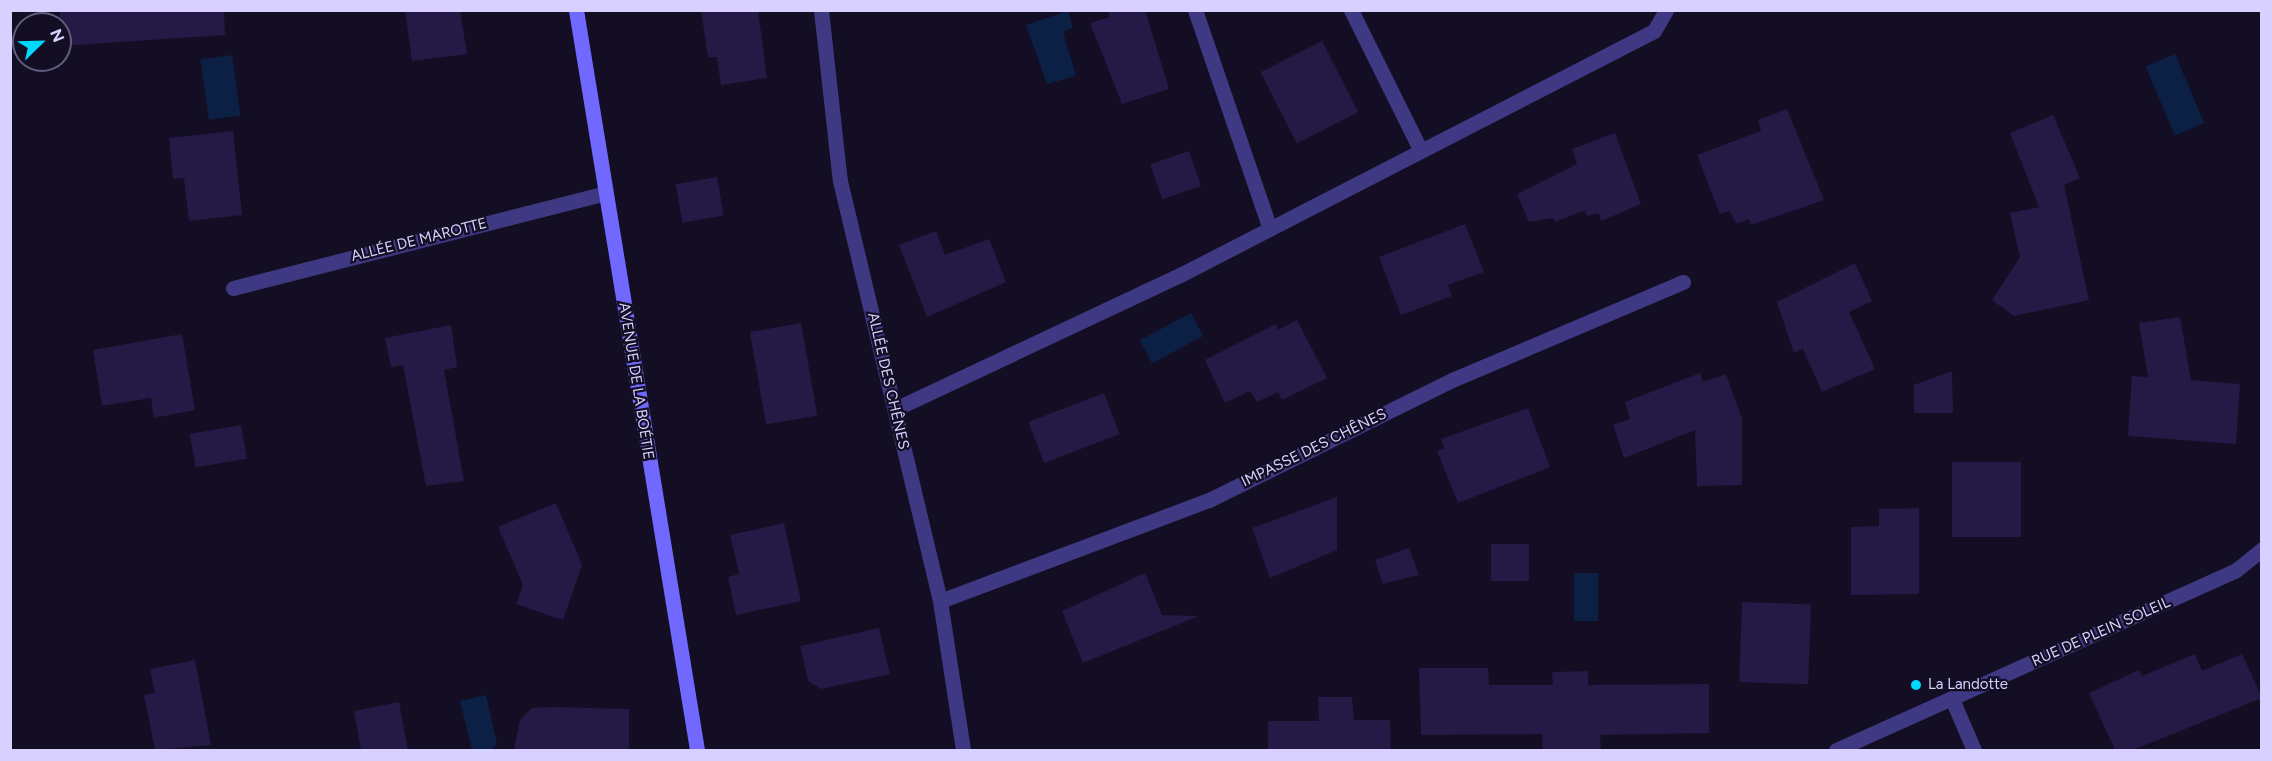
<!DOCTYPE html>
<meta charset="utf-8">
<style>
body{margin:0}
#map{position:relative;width:2272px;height:761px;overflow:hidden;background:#130e24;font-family:Figtree,sans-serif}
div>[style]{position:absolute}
.water>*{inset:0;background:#0c1f45;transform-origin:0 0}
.building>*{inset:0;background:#241a45;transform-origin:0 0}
.street>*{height:15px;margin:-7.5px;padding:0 7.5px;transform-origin:7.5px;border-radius:7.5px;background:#3f3983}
.secondary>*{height:15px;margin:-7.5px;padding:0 7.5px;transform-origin:7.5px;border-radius:7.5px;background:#7168ff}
.dots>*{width:16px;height:16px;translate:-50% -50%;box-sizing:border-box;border:3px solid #130e24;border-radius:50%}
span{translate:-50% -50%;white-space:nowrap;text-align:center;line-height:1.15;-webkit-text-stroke:4.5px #130e24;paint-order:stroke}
.street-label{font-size:15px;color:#d8d1ff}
.poi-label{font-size:15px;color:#d8d1ff}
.left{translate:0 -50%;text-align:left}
.frame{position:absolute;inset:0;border:12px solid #d8d1ff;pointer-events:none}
.north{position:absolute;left:12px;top:12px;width:60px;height:60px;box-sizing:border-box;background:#130e24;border:2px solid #625c7c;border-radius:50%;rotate:67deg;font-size:16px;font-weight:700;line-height:24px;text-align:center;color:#d8d1ff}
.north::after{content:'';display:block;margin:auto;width:21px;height:27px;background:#00d9fc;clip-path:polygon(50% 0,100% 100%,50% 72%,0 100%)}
</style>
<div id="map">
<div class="water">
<i style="clip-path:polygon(1068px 11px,1073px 28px,1063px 32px,1076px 76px,1047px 84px,1026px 25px)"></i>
<i style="left:2175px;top:54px;width:75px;height:32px;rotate:67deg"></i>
<i style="left:232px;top:55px;width:61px;height:32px;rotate:82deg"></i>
<i style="left:1191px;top:313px;width:26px;height:58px;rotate:62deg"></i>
<i style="left:1574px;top:573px;width:24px;height:48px"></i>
<i style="clip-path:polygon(486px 695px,497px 743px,492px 750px,472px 750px,460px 701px)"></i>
</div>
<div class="building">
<i style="clip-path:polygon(60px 10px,224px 10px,225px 35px,60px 46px)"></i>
<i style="clip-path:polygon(405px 10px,460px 10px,467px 54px,412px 61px)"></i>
<i style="clip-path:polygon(701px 10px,758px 10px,767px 78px,721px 85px,717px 57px,708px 57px)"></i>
<i style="clip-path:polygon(1108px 10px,1145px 10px,1169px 89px,1122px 104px,1090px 23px,1110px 17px)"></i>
<i style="left:1322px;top:41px;width:80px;height:69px;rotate:63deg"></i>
<i style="clip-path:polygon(1787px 109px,1824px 200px,1751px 225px,1749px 219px,1736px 224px,1730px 211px,1720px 214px,1697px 155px,1761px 131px,1758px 120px)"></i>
<i style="clip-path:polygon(2053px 115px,2080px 178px,2064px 185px,2089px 300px,2014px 316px,1992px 300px,2020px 257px,2010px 213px,2039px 207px,2010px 133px)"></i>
<i style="clip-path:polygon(233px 131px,242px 215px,189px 221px,184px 178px,173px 179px,169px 138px)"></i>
<i style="clip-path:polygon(1615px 133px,1641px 204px,1601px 221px,1599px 213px,1587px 216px,1585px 210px,1555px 222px,1553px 218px,1529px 222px,1517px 194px,1577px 164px,1572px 149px)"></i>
<i style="left:1189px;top:151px;width:37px;height:41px;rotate:71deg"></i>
<i style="left:717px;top:177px;width:39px;height:42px;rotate:80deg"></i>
<i style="clip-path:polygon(1465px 224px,1484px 272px,1448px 285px,1452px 296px,1401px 315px,1379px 257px)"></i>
<i style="clip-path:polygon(936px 231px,945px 255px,989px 239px,1006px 282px,927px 317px,899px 245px)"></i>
<i style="clip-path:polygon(1855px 263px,1872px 301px,1849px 312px,1875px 369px,1822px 392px,1803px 349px,1794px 353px,1777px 302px)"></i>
<i style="clip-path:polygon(2180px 317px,2191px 380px,2240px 384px,2236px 444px,2128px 436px,2132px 376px,2148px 377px,2139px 323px)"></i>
<i style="clip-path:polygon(1297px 320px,1327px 378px,1282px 400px,1278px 392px,1257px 402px,1250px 391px,1225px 403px,1205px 360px,1276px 324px,1278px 330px)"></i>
<i style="left:801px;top:323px;width:94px;height:52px;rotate:80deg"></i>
<i style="clip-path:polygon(451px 325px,457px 367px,444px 370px,464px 481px,426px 486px,403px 365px,391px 367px,385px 338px)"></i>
<i style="clip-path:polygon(182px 334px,195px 410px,154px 418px,151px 398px,102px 406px,93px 350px)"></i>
<i style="clip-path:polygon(1952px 371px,1953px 413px,1914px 413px,1914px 385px)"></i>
<i style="clip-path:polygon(1700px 373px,1703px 382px,1726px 374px,1742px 419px,1742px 485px,1697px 486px,1695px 430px,1624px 458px,1613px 425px,1630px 419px,1625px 402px)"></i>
<i style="left:1104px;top:393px;width:44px;height:81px;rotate:69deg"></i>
<i style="clip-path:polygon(1528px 408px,1550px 467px,1458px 503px,1437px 451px,1444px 448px,1441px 439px)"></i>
<i style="left:241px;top:425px;width:34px;height:52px;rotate:80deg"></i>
<i style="left:1952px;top:462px;width:69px;height:75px"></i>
<i style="clip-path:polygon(1337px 497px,1337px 550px,1270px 578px,1252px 528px)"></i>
<i style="clip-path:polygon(556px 503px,582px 565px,563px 620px,516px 604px,523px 585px,498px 527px)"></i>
<i style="clip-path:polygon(1919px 508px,1919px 594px,1851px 595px,1851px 527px,1879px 526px,1879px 509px)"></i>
<i style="clip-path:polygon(784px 523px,801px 601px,736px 615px,728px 577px,739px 574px,730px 535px)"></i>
<i style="left:1491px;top:544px;width:38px;height:37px"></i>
<i style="clip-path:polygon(1409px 548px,1419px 575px,1383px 584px,1375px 560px)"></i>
<i style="clip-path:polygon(1145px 573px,1162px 615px,1199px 616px,1083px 663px,1062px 611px)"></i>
<i style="left:1742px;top:602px;width:69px;height:80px;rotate:2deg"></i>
<i style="clip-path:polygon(879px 628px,890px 674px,821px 689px,808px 681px,800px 646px)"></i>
<i style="clip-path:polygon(2195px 654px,2202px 671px,2242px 654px,2262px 698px,2133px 750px,2115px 750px,2089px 693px,2139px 670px,2142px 676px)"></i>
<i style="clip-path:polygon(195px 660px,211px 745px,155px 750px,144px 695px,155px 693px,150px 669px)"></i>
<i style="clip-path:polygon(1419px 668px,1488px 668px,1489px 685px,1553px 685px,1552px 672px,1588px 671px,1588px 685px,1709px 684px,1709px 733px,1600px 735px,1601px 750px,1543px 750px,1542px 734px,1421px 735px)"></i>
<i style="clip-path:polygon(1318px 697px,1352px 697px,1354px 720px,1390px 720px,1391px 750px,1268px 750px,1268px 721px,1319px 721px)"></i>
<i style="clip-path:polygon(399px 702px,408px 750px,361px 750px,354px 711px)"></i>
<i style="clip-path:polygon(553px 707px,629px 709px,629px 749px,514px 750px,520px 720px,532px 708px)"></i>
</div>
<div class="street">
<i style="left:821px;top:10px;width:172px;rotate:83.7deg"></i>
<i style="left:840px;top:181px;width:432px;rotate:76.6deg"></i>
<i style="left:940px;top:601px;width:151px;rotate:81.2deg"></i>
<i style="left:1195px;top:10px;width:231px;rotate:71.1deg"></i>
<i style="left:1351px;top:10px;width:157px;rotate:63.6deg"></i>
<i style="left:233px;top:288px;width:384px;rotate:-14.3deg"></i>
<i style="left:895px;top:409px;width:315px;rotate:-25.2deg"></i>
<i style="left:1180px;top:275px;width:533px;rotate:-27.24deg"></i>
<i style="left:1654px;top:31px;width:24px;rotate:-60deg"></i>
<i style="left:940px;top:601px;width:287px;rotate:-20.6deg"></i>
<i style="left:1209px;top:500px;width:271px;rotate:-26.3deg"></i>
<i style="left:1452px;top:380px;width:251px;rotate:-23deg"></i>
<i style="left:1952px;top:699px;width:56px;rotate:66.7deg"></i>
<i style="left:1836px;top:750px;width:437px;rotate:-24.2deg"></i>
<i style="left:2235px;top:571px;width:35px;rotate:-39deg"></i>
</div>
<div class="secondary">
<i style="left:576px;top:10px;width:750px;rotate:80.71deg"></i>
</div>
<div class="dots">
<i style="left:1916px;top:685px;background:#00d9fc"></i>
</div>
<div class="street-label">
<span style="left:419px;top:240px;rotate:-14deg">ALLÉE DE MAROTTE</span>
<span style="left:636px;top:381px;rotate:81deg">AVENUE DE LA BOÉTIE</span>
<span style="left:888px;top:381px;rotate:77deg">ALLÉE DES CHÊNES</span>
<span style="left:1314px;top:448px;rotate:-26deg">IMPASSE DES CHÊNES</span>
<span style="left:2101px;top:632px;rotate:-24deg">RUE DE PLEIN SOLEIL</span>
</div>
<div class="poi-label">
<span class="left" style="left:1928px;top:685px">La Landotte</span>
</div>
<div class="frame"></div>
<div class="north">N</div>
</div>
